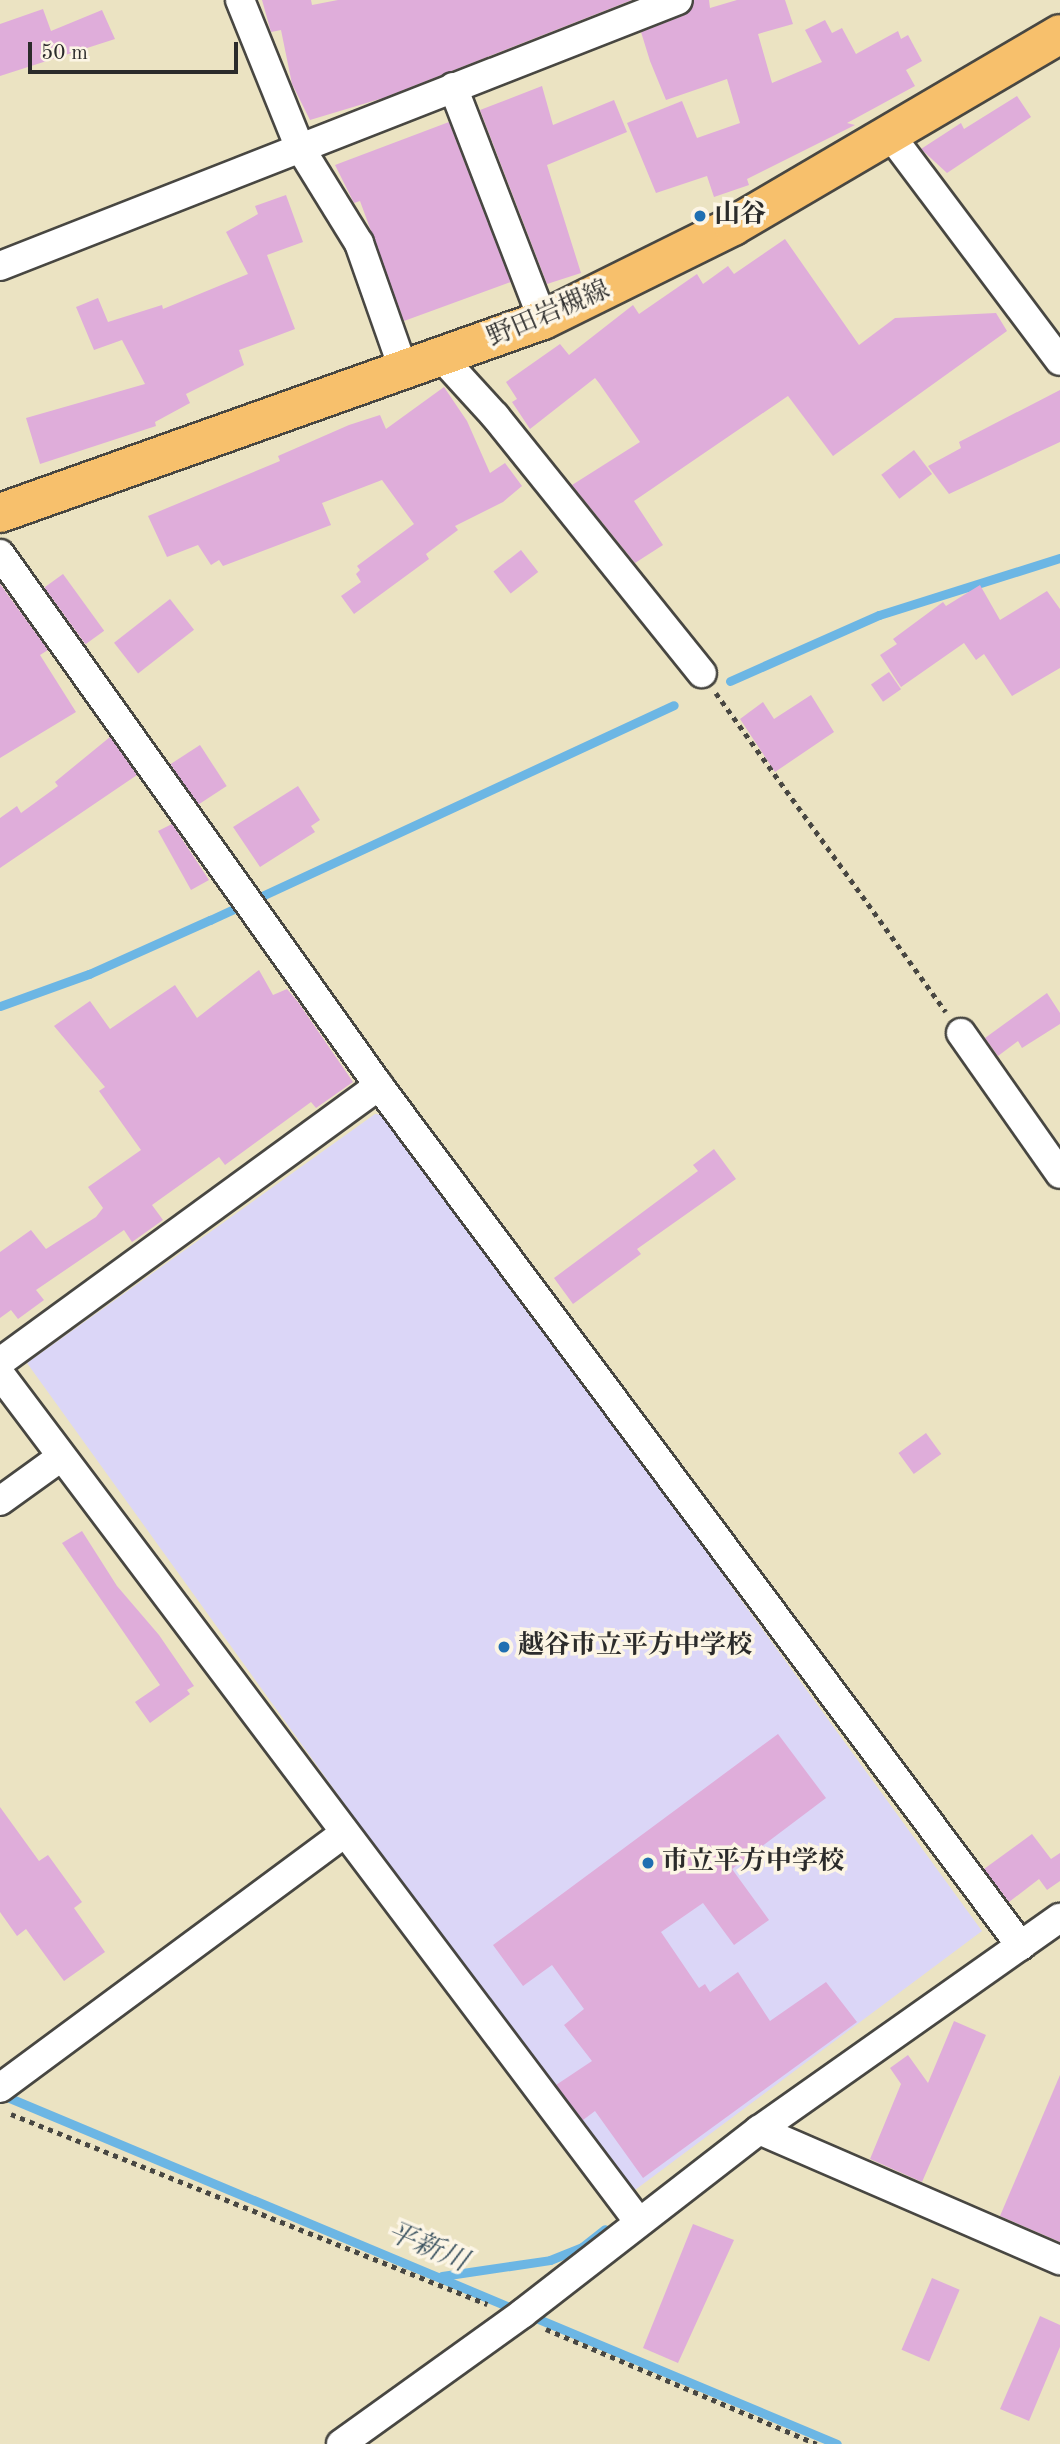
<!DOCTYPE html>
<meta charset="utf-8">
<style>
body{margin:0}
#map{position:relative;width:1060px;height:2444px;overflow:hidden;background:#ebe3c2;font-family:"Old Standard TT","Noto Serif JP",serif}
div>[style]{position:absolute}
.built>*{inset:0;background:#dbd6f7}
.stream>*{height:9px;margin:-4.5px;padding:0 4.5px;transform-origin:4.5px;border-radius:4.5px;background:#6cb6e4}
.building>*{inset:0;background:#dfadda;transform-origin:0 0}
.path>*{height:4.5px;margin-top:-2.25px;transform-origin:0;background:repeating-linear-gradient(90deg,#484742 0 5px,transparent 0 10px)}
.roads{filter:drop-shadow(2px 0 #484742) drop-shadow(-2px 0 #484742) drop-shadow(0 2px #484742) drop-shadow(0 -2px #484742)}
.street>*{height:28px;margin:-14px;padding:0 14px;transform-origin:14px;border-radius:14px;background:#fff}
.primary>*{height:38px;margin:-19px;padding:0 19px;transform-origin:19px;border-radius:19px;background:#f7c06c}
.dots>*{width:19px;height:19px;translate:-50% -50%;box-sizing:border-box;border:4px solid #fcf5e5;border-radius:50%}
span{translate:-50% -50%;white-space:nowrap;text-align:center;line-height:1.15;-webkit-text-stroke:7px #fcf5e5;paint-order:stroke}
.poi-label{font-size:26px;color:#2b2b2b;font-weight:700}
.left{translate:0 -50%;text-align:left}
.street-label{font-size:26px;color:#2b2b2b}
.water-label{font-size:28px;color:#3e5562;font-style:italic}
.scale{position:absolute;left:28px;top:42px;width:210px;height:32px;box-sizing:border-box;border:4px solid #2b2b2b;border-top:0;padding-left:9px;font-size:21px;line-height:24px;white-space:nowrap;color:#2b2b2b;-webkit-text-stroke:5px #fcf5e5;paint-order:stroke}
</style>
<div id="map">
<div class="built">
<i style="clip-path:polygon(375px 1114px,389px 1116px,982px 1931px,627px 2196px,27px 1363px)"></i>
</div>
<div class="stream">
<i style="left:730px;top:681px;width:163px;rotate:-23.9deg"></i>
<i style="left:879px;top:615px;width:190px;rotate:-17.5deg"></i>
<i style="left:0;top:1006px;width:95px;rotate:-19.8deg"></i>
<i style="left:89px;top:974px;width:133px;rotate:-24.1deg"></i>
<i style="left:210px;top:920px;width:511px;rotate:-24.86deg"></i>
<i style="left:0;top:2094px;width:907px;rotate:22.69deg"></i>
<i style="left:442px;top:2276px;width:109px;rotate:-8.4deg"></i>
<i style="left:550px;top:2260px;width:35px;rotate:-22deg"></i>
<i style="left:582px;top:2247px;width:29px;rotate:-38deg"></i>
</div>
<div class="building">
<i style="clip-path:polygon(262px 0,311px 0,312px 5px,338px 0,632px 0,383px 98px,310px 120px,292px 84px,281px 30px,271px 32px)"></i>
<i style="clip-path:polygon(694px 0,709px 0,710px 8px,737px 0,785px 0,793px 24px,758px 34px,772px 83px,822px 62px,805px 30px,825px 20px,832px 33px,842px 28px,856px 54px,898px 31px,901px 39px,908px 35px,922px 61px,906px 70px,915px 86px,847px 123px,855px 125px,747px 179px,749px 185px,714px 197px,707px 176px,656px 193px,627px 123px,682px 101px,697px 138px,740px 123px,727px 79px,666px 100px,650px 61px,641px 32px,685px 15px)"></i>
<i style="clip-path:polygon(43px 9px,51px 31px,102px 10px,115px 39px,0 76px,0 24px)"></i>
<i style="clip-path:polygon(542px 86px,553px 125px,614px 100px,627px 132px,547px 165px,581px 273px,547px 284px,480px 110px)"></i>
<i style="clip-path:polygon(1017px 96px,1031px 117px,947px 173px,921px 149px,961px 123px,964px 129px)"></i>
<i style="clip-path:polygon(449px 122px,511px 282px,404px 321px,360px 201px,354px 203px,335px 165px)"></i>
<i style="clip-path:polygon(286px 195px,303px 242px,267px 255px,295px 329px,239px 350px,244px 365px,186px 394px,190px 403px,155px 422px,156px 426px,40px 464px,26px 418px,145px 384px,122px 340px,94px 350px,76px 307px,98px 298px,108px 322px,162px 305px,163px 309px,248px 274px,226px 232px,258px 214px,255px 206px)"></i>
<i style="clip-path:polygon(785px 239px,859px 345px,895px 318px,996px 313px,1007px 331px,833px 456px,788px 396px,634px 501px,663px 545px,635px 563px,572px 485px,640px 442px,599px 383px,595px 378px,530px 429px,512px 402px,517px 399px,506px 382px,560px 344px,569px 355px,633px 305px,639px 314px,697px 274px,703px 284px,728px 266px,734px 274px)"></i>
<i style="clip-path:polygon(444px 387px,467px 421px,490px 473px,505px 463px,522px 486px,503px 502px,455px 526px,458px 530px,426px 554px,429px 559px,354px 614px,341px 596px,361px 582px,356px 574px,360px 570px,357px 566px,414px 524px,382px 480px,322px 503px,331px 525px,223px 566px,219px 560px,211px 565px,198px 545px,167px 557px,148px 516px,280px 461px,278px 456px,349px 425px,380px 415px,386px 429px)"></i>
<i style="clip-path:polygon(1060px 390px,1060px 442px,949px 494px,928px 466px,961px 448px,959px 442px)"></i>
<i style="left:914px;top:450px;width:30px;height:41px;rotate:53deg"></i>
<i style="left:521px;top:550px;width:28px;height:35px;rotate:52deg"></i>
<i style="left:63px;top:574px;width:70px;height:23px;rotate:54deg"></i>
<i style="clip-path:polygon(0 584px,48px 650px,40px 655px,76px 712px,0 758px)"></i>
<i style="clip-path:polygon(980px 585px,1000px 620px,1047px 591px,1060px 609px,1060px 668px,1012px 696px,984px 654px,976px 660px,964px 643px,901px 687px,880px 655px,897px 644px,893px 639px,943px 602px,946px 606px)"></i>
<i style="left:170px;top:599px;width:39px;height:71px;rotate:52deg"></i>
<i style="left:889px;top:672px;width:21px;height:22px;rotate:55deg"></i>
<i style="clip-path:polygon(811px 695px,834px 732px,775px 772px,740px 719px,763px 702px,774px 719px)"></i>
<i style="clip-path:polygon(110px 737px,137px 775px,0 868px,0 818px,17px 806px,21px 813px,58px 786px,55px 782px)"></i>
<i style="left:200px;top:745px;width:49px;height:35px;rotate:57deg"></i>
<i style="clip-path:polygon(298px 786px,320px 820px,311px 826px,315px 832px,260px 867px,233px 827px)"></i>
<i style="clip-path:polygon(172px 824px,209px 880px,191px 890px,158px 831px)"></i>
<i style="clip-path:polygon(259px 970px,273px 995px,287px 989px,298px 1002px,353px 1082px,316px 1108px,311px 1102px,225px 1165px,219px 1157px,152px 1205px,163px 1220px,132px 1242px,124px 1230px,36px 1290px,44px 1300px,18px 1319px,11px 1310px,0 1318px,0 1252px,31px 1230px,46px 1249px,96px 1217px,103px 1208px,88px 1187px,141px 1150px,99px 1091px,105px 1087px,54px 1026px,90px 1001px,110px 1029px,175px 985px,197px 1018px)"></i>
<i style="clip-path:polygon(1047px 993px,1060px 1013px,1060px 1024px,1022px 1048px,1018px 1041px,998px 1056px,985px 1038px)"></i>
<i style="clip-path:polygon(714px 1149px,736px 1179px,637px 1249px,641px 1254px,573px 1304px,554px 1278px,698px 1171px,693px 1165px)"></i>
<i style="left:926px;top:1433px;width:26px;height:34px;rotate:54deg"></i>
<i style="clip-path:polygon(82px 1531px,117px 1586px,159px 1635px,194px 1686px,187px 1690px,190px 1694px,150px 1723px,135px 1702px,160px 1685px,62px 1543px)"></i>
<i style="clip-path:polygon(778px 1734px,826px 1798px,732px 1869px,769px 1920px,734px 1945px,703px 1903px,661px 1932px,699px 1988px,705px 1984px,710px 1992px,738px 1972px,770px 2021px,826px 1982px,857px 2022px,643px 2178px,595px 2111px,583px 2120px,556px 2085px,592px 2061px,564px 2025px,584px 2009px,552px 1965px,523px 1986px,493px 1945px)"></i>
<i style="clip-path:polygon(0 1807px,39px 1861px,48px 1855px,82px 1902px,74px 1908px,105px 1952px,64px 1981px,26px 1929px,17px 1936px,0 1912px)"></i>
<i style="clip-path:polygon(1032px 1834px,1051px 1859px,1060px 1853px,1060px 1881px,1047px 1890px,1039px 1879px,1009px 1902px,984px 1869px)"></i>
<i style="clip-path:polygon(954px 2021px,986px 2035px,922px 2182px,870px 2159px,901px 2084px,890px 2068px,908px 2055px,928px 2083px)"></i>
<i style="clip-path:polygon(1060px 2075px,1060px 2242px,1000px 2216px)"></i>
<i style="clip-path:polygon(693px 2224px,734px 2240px,678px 2363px,643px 2348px)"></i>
<i style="left:932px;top:2278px;width:30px;height:78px;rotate:23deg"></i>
<i style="clip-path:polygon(1040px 2316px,1060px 2325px,1060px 2347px,1029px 2421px,1000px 2409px)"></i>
</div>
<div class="path">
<i style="left:716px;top:693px;width:393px;rotate:54.2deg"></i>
<i style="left:11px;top:2114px;width:513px;rotate:21.76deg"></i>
<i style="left:546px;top:2329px;width:294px;rotate:23deg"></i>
</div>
<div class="roads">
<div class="street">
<i style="left:240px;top:0;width:157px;rotate:68deg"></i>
<i style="left:299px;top:146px;width:114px;rotate:58.3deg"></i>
<i style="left:359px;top:243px;width:136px;rotate:70.6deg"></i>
<i style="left:453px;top:87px;width:250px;rotate:68.9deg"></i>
<i style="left:891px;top:136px;width:281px;rotate:53.1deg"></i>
<i style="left:0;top:266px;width:728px;rotate:-21.42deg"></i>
<i style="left:442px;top:358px;width:79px;rotate:47.6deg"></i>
<i style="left:495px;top:416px;width:330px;rotate:51.2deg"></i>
<i style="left:0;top:554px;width:653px;rotate:54.53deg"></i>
<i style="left:379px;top:1086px;width:1073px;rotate:53.26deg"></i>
<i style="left:961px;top:1033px;width:172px;rotate:54.9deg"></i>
<i style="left:0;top:1362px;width:469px;rotate:-36.1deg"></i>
<i style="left:0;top:1374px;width:1060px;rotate:53.01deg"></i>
<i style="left:0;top:1501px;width:75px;rotate:-35.8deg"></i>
<i style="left:0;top:2088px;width:429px;rotate:-36.5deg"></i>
<i style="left:759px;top:2130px;width:328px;rotate:23.4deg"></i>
<i style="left:341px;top:2444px;width:224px;rotate:-35.7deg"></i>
<i style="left:523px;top:2313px;width:299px;rotate:-37.8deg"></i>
<i style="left:759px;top:2130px;width:368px;rotate:-35.2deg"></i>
</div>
<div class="primary">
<i style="left:0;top:513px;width:576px;rotate:-19.57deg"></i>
<i style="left:543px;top:320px;width:212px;rotate:-26.3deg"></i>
<i style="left:733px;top:226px;width:379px;rotate:-30.4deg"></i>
</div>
</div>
<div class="dots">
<i style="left:700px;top:216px;background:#1f6fb2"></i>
<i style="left:504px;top:1647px;background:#1f6fb2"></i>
<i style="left:648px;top:1863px;background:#1f6fb2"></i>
</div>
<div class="poi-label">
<span class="left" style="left:714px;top:216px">山谷</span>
<span class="left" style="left:518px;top:1647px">越谷市立平方中学校</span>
<span class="left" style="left:662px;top:1863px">市立平方中学校</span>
</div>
<div class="street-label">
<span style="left:549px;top:315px;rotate:-23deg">野田岩槻線</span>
</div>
<div class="water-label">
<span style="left:427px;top:2248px;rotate:23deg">平新川</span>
</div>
<div class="scale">50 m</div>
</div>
